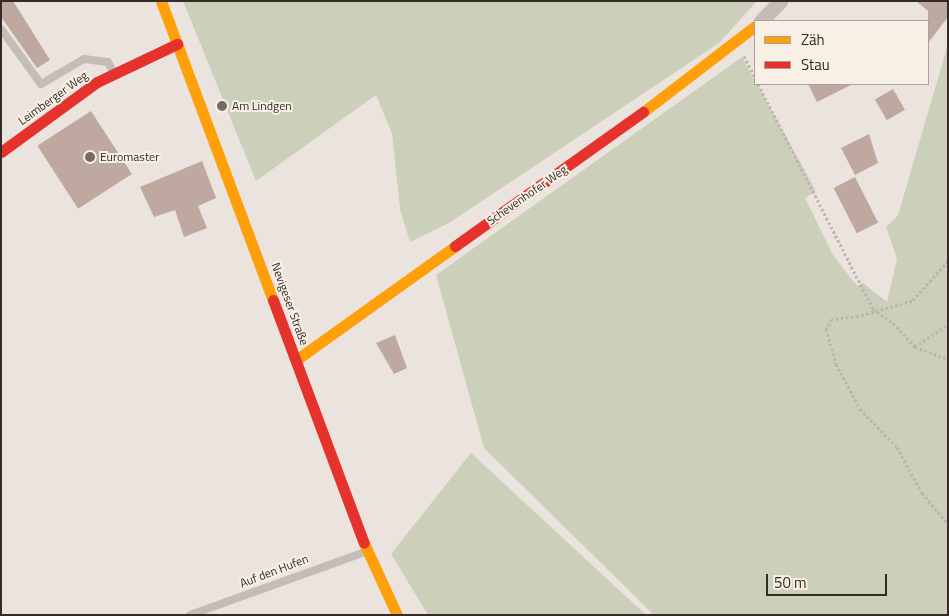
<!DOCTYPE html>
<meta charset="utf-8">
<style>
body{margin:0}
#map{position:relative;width:949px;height:616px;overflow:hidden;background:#ebe4de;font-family:"Titillium Web",sans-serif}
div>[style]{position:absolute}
.green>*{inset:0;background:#cccfb9}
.building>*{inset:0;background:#bea8a0;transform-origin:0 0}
.path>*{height:3px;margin-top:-1.5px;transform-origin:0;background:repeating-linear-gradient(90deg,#bdb5b0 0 2.5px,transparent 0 5px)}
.lane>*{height:8px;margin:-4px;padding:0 4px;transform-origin:4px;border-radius:4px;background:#c4bdb7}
.street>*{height:15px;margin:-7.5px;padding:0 7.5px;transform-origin:7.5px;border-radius:7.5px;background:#c4bdb7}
.slow>*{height:11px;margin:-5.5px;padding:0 5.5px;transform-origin:5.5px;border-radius:5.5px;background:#ff9f0a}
.jam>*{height:11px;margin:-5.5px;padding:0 5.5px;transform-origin:5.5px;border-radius:5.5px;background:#e5322d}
.dots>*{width:14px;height:14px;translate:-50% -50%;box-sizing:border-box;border:2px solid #f8efe5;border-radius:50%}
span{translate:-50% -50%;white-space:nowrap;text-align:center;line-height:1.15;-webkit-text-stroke:4px #f8efe5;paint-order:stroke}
.street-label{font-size:12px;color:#342a26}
.poi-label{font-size:12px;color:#342a26}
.left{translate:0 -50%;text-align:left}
.frame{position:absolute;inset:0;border:2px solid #342a26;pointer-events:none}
.legend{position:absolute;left:754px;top:20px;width:175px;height:65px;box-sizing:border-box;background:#f8efe5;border:1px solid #aaa099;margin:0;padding:6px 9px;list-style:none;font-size:15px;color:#342a26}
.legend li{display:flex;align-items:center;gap:10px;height:25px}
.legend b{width:25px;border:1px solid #aaa099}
.scale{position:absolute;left:766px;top:574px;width:121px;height:22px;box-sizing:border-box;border:2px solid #342a26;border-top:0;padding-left:6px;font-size:15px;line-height:18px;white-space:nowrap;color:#342a26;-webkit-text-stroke:4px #f8efe5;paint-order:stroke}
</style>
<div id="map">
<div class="green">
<i style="clip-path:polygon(183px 1px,757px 1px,719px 43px,449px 223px,410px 242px,400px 209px,392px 133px,376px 95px,256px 181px)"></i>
<i style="clip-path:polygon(948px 44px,948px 615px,654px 615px,484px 448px,436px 275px,742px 57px,816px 191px,805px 198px,833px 255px,857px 286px,863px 283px,887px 302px,897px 259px,886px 227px,898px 215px)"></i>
<i style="clip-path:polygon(471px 453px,646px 615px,428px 615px,391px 554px)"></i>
</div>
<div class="building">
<i style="clip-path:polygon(1px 1px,13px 1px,50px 60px,37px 68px,2px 18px)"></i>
<i style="clip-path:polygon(916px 1px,948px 1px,948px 17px,928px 43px,928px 11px)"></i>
<i style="clip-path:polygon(808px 84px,853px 84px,817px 102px)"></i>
<i style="left:893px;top:89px;width:24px;height:21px;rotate:60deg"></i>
<i style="left:91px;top:111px;width:75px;height:64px;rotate:57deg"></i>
<i style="clip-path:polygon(869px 134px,878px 163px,855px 175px,841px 148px)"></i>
<i style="clip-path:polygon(202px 161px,216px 198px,198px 206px,207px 228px,184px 237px,175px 210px,154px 217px,140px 187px)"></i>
<i style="left:855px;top:177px;width:51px;height:24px;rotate:63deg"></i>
<i style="clip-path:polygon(395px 335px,407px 368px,394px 374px,376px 343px)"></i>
</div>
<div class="path">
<i style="left:744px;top:56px;width:25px;rotate:63deg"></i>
<i style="left:758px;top:84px;width:253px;rotate:62.9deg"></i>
<i style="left:873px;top:309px;width:24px;rotate:35deg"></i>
<i style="left:893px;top:323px;width:33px;rotate:47deg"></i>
<i style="left:915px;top:347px;width:35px;rotate:20deg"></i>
<i style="left:948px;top:261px;width:54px;rotate:132deg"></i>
<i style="left:912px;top:301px;width:56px;rotate:164.5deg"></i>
<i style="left:858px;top:316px;width:26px;rotate:173deg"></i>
<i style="left:832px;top:319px;width:12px;rotate:121deg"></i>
<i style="left:826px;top:329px;width:36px;rotate:74deg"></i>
<i style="left:836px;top:364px;width:51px;rotate:61.9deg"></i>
<i style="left:860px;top:409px;width:53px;rotate:45.8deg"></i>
<i style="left:897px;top:447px;width:52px;rotate:61.5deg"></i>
<i style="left:922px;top:493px;width:40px;rotate:50deg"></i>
<i style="left:915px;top:347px;width:40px;rotate:-34.9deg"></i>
</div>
<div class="lane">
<i style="left:1px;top:29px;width:68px;rotate:54deg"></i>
<i style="left:41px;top:84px;width:50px;rotate:-30.2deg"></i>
<i style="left:84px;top:59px;width:24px;rotate:7deg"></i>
<i style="left:108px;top:62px;width:13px;rotate:63deg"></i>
<i style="left:190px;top:615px;width:186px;rotate:-19.8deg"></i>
</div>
<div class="street">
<i style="left:761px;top:21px;width:28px;rotate:-46deg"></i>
</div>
<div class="slow">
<i style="left:161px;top:1px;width:319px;rotate:69.5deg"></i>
<i style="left:643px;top:112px;width:141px;rotate:-37.5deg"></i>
<i style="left:296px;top:360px;width:196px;rotate:-35.6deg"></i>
<i style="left:364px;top:543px;width:79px;rotate:65.4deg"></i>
</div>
<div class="jam">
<i style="left:1px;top:152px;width:119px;rotate:-36.1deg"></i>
<i style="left:97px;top:82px;width:89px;rotate:-25.4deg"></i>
<i style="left:455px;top:246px;width:231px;rotate:-35.5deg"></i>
<i style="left:273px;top:300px;width:259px;rotate:69.5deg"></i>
</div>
<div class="dots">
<i style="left:222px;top:106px;background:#746b66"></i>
<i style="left:90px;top:157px;background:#746b66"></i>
</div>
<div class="street-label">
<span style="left:53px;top:98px;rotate:-36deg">Leimberger Weg</span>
<span style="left:527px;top:195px;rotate:-35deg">Schevenhofer Weg</span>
<span style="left:290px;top:304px;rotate:70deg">Nevigeser Straße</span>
<span style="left:274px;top:571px;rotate:-21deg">Auf den Hufen</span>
</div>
<div class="poi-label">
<span class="left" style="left:232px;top:106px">Am Lindgen</span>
<span class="left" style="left:100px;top:157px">Euromaster</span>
</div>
<div class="frame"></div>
<ul class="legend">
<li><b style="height:6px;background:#ff9f0a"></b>Zäh</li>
<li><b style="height:6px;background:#e5322d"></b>Stau</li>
</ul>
<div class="scale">50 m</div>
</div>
